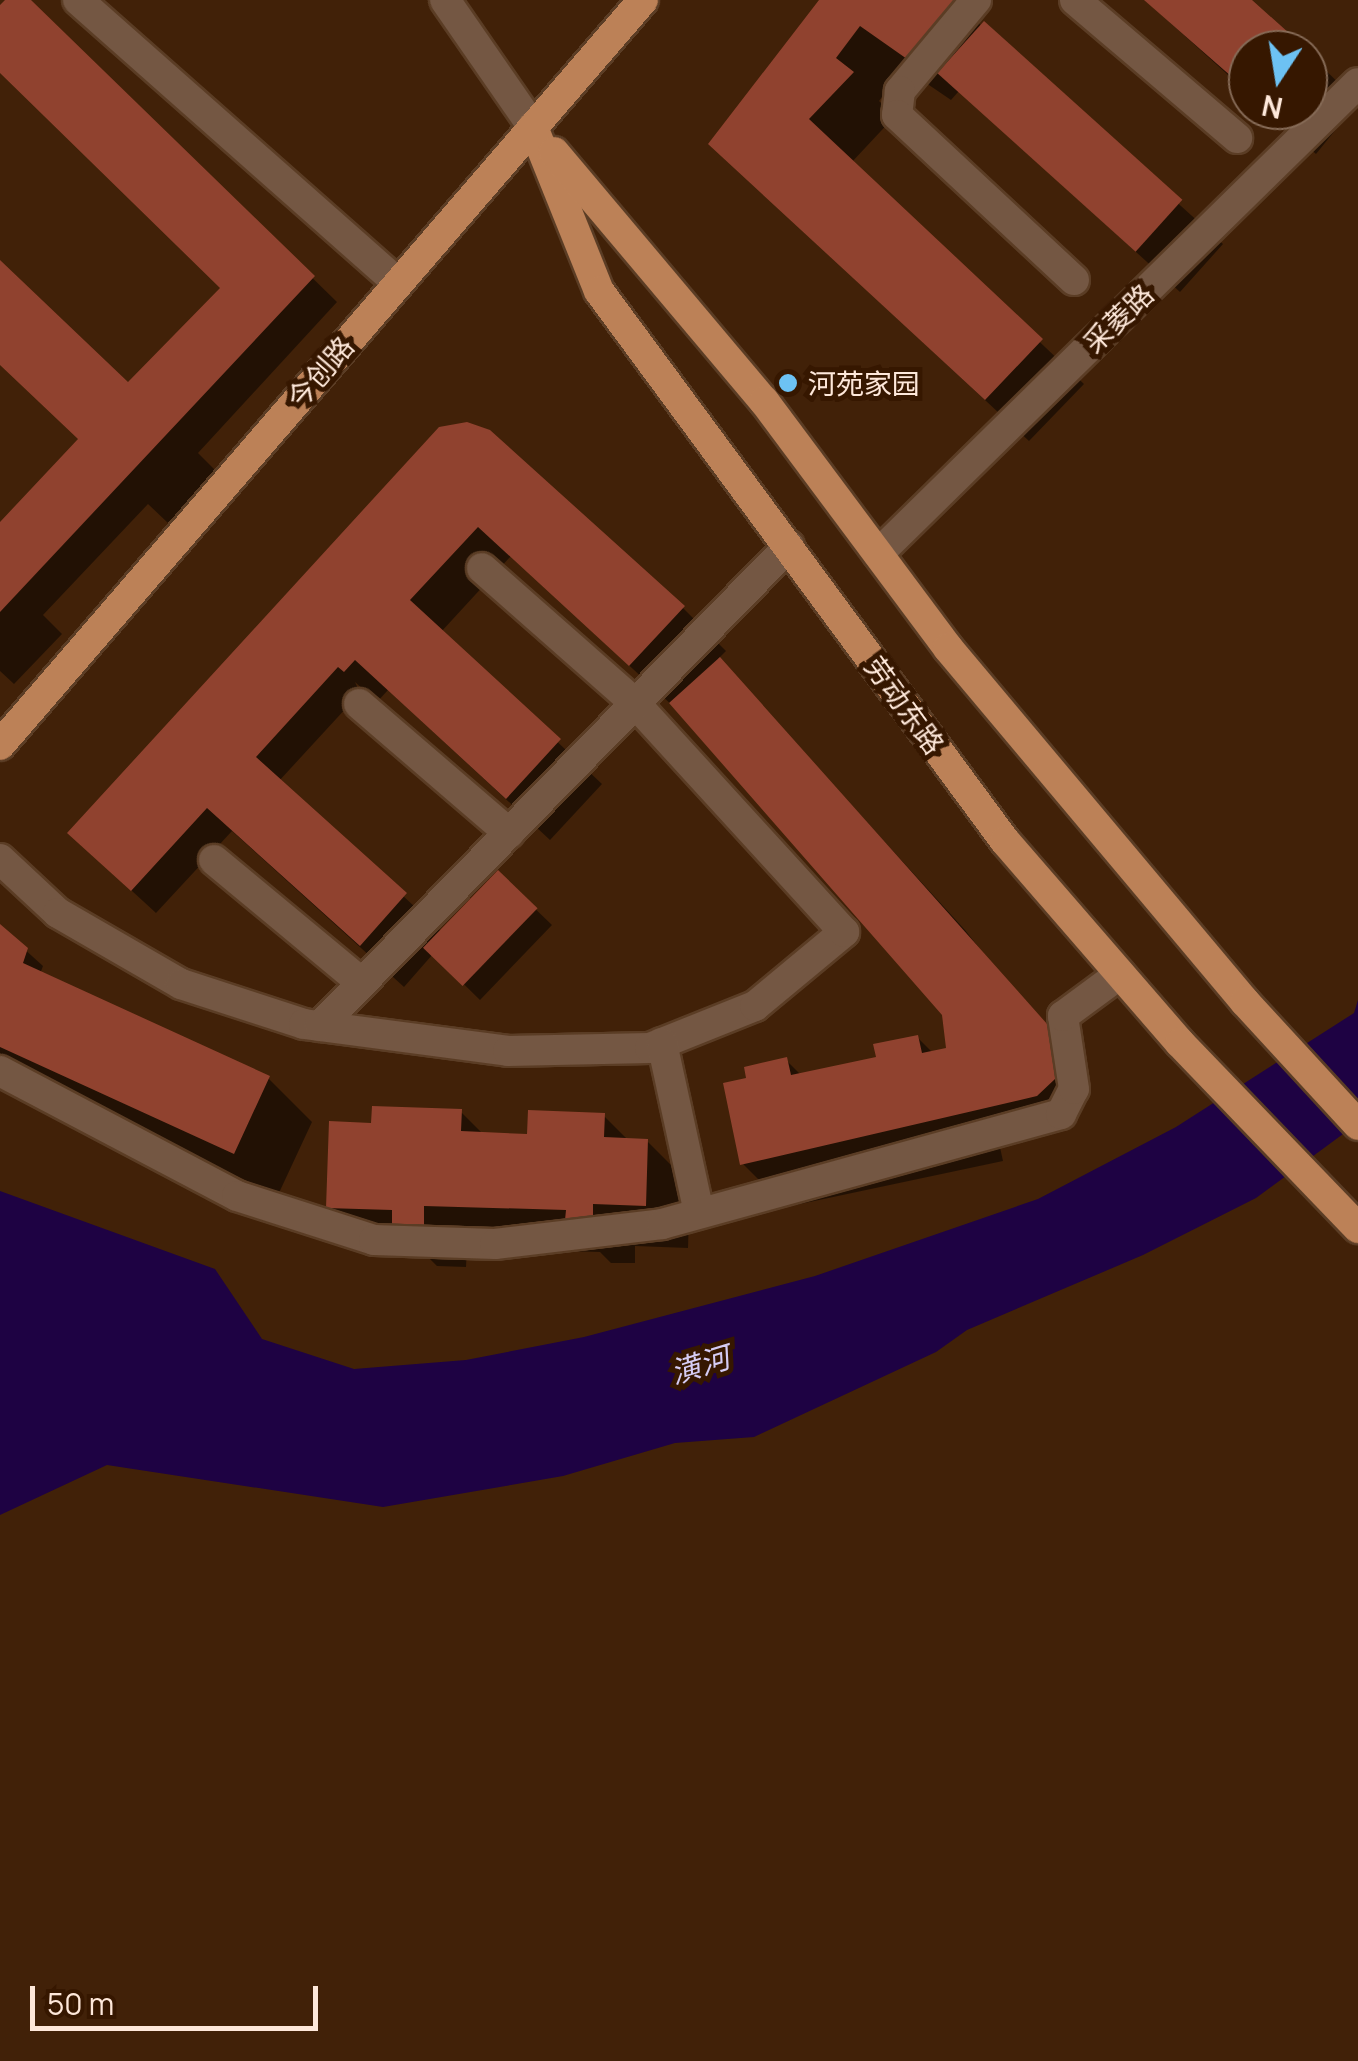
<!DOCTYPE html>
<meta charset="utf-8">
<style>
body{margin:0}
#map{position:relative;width:1358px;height:2061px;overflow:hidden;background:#412108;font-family:Manrope,"Noto Sans SC",sans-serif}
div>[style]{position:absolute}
.water>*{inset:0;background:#1e0243}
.shadow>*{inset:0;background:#0007}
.building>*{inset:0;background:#90422f;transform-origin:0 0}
.roads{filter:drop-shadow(2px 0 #5b3d25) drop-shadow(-2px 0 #5b3d25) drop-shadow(0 2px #5b3d25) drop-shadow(0 -2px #5b3d25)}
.minor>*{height:30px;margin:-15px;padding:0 15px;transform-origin:15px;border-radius:15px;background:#745743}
.major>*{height:30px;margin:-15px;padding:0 15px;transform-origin:15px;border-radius:15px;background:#bc8157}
.dots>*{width:28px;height:28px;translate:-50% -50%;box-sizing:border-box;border:5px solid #361700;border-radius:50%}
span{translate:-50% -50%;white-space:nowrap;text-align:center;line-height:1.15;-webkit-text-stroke:10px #361700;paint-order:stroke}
.street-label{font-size:28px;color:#fee8da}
.poi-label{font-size:28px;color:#fee8da}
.left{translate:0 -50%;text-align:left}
.water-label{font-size:30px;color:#d5ccf4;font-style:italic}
.north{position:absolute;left:1228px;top:30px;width:100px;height:100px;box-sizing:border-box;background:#361700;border:2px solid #866b57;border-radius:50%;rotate:192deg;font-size:28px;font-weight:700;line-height:40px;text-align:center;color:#fee8da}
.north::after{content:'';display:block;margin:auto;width:35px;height:45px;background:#6dc2f3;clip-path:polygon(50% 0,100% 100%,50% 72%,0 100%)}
.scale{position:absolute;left:30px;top:1986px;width:288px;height:45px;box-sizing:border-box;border:5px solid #fee8da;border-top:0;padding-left:12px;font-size:30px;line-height:35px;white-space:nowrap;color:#fee8da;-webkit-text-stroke:8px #361700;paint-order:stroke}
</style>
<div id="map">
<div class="water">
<i style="clip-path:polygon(1358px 1000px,1358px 1123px,1256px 1198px,1143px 1255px,967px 1330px,936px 1352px,754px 1437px,675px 1443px,563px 1476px,383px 1507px,107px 1465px,0 1515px,0 1191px,215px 1269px,262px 1339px,354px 1369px,466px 1360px,584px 1337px,815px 1276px,1038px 1199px,1176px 1127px,1354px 1013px)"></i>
</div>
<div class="shadow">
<i style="clip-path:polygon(9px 0,28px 0,337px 302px,198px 453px,217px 472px,168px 523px,148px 504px,43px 615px,62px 634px,14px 684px,0 671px,0 525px,81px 440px,0 362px,0 264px,128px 386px,223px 289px,0 70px,0 9px)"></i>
<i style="clip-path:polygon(822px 0,973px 18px,1223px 244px,1180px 292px,959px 91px,951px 100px,904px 68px,879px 101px,895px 116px,851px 163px,1084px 384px,1029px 441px,755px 186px)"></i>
<i style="clip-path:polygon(1145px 0,1248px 0,1305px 50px,1248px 50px,1248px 93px)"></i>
<i style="clip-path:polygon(1308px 53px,1358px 102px,1316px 154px,1267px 110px,1308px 110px)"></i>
<i style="clip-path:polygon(441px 429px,683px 608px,726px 651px,718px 659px,965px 930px,1084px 1081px,998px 1138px,1003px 1161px,786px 1207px,743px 1164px,749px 1079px,786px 1060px,802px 1076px,879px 1059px,917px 1037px,933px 1053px,953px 1058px,945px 1013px,674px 707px,511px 556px,441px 632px,602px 784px,550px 840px,388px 690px,377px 702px,355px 682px,360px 693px,279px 781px,442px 932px,499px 874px,552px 925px,480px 1000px,433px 954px,404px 987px,232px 831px,156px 913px,95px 857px)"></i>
<i style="clip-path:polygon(0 927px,43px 966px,40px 974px,269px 1079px,312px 1122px,278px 1195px,0 1068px)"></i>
<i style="clip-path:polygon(461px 1112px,484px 1135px,529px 1136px,604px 1116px,628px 1140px,647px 1141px,690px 1184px,688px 1248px,635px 1246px,635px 1263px,611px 1263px,600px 1252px,467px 1248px,466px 1267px,437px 1266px,423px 1252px,372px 1250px,329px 1207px,374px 1125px)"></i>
</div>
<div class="building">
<i style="clip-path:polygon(5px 0,31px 0,315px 276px,0 612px,0 522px,78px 439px,0 365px,0 260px,128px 382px,220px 288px,0 73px,0 5px)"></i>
<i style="clip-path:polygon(819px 0,957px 0,907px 59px,860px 26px,836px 58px,854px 72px,809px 119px,1043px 339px,985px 400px,708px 144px)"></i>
<i style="clip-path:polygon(1144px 0,1252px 0,1319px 60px,1308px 72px,1308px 50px,1248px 50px,1248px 91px)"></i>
<i style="left:984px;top:21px;width:267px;height:70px;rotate:42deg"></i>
<i style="clip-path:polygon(467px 422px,490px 430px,685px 606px,629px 666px,478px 527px,410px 600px,561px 739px,506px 799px,355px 660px,344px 672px,338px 667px,256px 757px,407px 893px,360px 946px,207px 808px,131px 891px,67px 833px,439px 427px)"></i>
<i style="clip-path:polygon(720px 657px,1056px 1034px,1055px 1079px,1037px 1096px,740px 1165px,723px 1083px,746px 1078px,744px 1067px,787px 1057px,791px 1075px,876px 1057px,873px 1044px,918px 1035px,922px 1053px,946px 1048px,942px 1015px,669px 703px)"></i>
<i style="left:498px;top:870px;width:55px;height:108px;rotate:44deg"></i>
<i style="clip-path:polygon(0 924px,28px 948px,23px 963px,270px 1076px,234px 1154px,0 1047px)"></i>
<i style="clip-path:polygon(372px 1106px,462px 1109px,461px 1131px,527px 1134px,528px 1110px,605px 1113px,604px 1137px,648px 1139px,646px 1206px,593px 1204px,593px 1221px,565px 1220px,566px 1210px,424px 1206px,424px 1225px,392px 1224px,392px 1210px,326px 1208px,329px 1121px,371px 1123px)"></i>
</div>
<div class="roads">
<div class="minor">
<i style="left:78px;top:0;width:426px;rotate:41.5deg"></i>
<i style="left:445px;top:0;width:155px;rotate:55.3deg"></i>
<i style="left:976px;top:0;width:119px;rotate:129.9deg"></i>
<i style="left:900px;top:91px;width:24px;rotate:97deg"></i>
<i style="left:897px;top:115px;width:242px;rotate:43deg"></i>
<i style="left:1075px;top:0;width:213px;rotate:40.4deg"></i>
<i style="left:878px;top:554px;width:672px;rotate:-44.46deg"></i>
<i style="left:359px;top:704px;width:198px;rotate:40.7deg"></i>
<i style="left:0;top:859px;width:79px;rotate:43deg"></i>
<i style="left:58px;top:913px;width:142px;rotate:30deg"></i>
<i style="left:181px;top:984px;width:129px;rotate:18deg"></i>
<i style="left:304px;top:1024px;width:206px;rotate:7.5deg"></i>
<i style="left:508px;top:1051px;width:142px;rotate:-1.2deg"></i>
<i style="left:650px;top:1048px;width:113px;rotate:-21.8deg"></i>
<i style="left:755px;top:1006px;width:116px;rotate:-39.7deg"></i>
<i style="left:844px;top:932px;width:310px;rotate:-132.4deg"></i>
<i style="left:635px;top:703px;width:204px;rotate:-138.6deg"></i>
<i style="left:214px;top:860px;width:192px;rotate:39.7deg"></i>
<i style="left:320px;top:1026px;width:671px;rotate:-45.66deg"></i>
<i style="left:662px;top:1043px;width:174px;rotate:77.7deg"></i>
<i style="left:0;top:1071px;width:268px;rotate:27.8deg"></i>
<i style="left:237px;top:1196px;width:144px;rotate:17.8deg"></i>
<i style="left:374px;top:1240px;width:121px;rotate:1.9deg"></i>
<i style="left:495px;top:1244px;width:168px;rotate:-6.8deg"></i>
<i style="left:662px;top:1224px;width:414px;rotate:-15.4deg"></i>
<i style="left:1061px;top:1114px;width:28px;rotate:-63deg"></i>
<i style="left:1074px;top:1089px;width:74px;rotate:-98.6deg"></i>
<i style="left:1063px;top:1016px;width:71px;rotate:-36.4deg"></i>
</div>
<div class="major">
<i style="left:533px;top:127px;width:177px;rotate:68.1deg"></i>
<i style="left:599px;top:291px;width:684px;rotate:53.57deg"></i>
<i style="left:1005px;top:841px;width:267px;rotate:49.1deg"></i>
<i style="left:1180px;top:1043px;width:257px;rotate:46.1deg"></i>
<i style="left:554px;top:152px;width:326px;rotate:49.9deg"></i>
<i style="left:764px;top:401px;width:308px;rotate:53.3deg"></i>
<i style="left:948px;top:648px;width:462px;rotate:50deg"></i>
<i style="left:1245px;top:1002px;width:167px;rotate:47.4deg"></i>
<i style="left:0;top:745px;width:984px;rotate:-49.2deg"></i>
</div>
</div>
<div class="dots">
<i style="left:788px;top:383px;background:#6dc2f3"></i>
</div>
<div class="street-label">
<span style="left:1118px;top:318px;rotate:-44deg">采菱路</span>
<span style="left:320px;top:372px;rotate:-49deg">今创路</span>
<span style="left:905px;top:705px;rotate:54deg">劳动东路</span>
</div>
<div class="poi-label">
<span class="left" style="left:808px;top:383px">河苑家园</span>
</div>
<div class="water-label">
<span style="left:700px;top:1365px;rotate:-17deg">潢河</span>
</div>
<div class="north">N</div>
<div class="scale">50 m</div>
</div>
